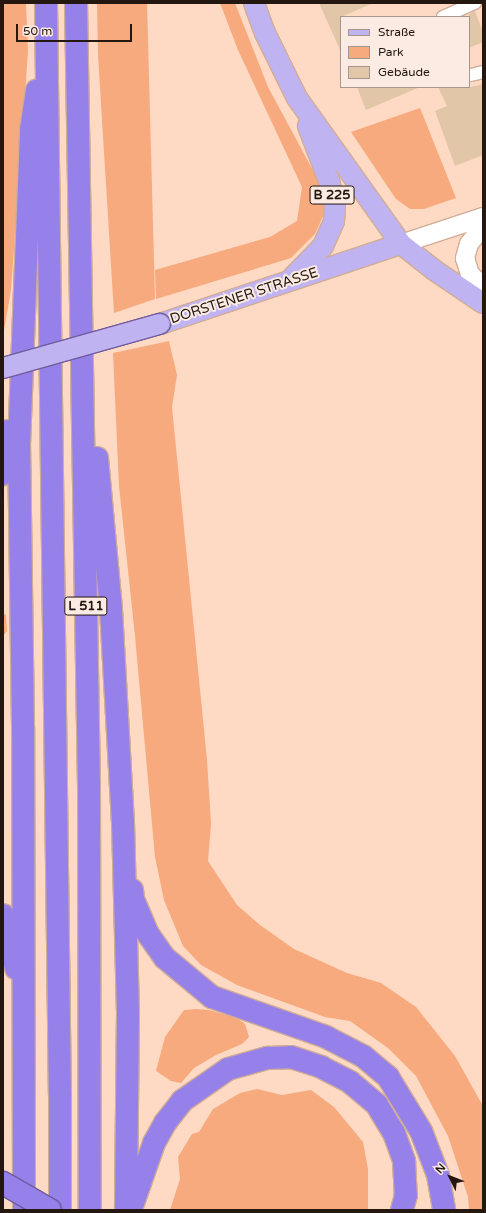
<!DOCTYPE html>
<meta charset="utf-8">
<style>
body{margin:0}
#map{position:relative;width:486px;height:1213px;overflow:hidden;background:#fed9c3;font-family:"Varela Round",sans-serif}
div>[style]{position:absolute}
.green>*{inset:0;background:#f7aa7d}
.building>*{inset:0;background:#e1c6a8}
.roads{filter:drop-shadow(1px 0 #d1ad98) drop-shadow(-1px 0 #d1ad98) drop-shadow(0 1px #d1ad98) drop-shadow(0 -1px #d1ad98)}
.street>*{height:12px;margin:-6px;padding:0 6px;transform-origin:6px;border-radius:6px;background:#fff}
.secondary>*{height:18px;margin:-9px;padding:0 9px;transform-origin:9px;border-radius:9px;background:#fff}
.primary>*{height:20px;margin:-10px;padding:0 10px;transform-origin:10px;border-radius:10px;background:#c0b3f2}
.highway>*{height:22px;margin:-11px;padding:0 11px;transform-origin:11px;border-radius:11px;background:#9680ea}
.bridges{filter:drop-shadow(1px 0 #6e5b9d) drop-shadow(-1px 0 #6e5b9d) drop-shadow(0 1px #6e5b9d) drop-shadow(0 -1px #6e5b9d)}
.primary-bridge>*{height:20px;margin:-10px;padding:0 10px;transform-origin:10px;border-radius:10px;background:#c0b3f2}
.highway-bridge>*{height:22px;margin:-11px;padding:0 11px;transform-origin:11px;border-radius:11px;background:#9680ea}
span{translate:-50% -50%;white-space:nowrap;text-align:center;line-height:1.15;-webkit-text-stroke:4px #fbebe3;paint-order:stroke}
.shield-label span{padding:1px 3px;background:#fbebe3;border:1px solid;border-radius:3px;-webkit-text-stroke-width:0}
.shield-label{font-size:13px;color:#24170f;font-weight:700}
.street-label{font-size:14px;color:#24170f}
.frame{position:absolute;inset:0;border:4px solid #24170f;pointer-events:none}
.legend{position:absolute;left:340px;top:16px;width:130px;height:72px;box-sizing:border-box;background:#fbebe3;border:1px solid #a5968e;margin:0;padding:5px 7px;list-style:none;font-size:12px;color:#24170f}
.legend li{display:flex;align-items:center;gap:8px;height:20px}
.legend b{width:20px;border:1px solid #a5968e}
.north{position:absolute;left:430px;top:1157px;width:40px;height:40px;-webkit-text-stroke:3px #fbebe3;paint-order:stroke;rotate:312deg;font-size:11px;font-weight:700;line-height:16px;text-align:center;color:#24170f}
.north::after{content:'';display:block;margin:auto;width:14px;height:18px;background:#24170f;clip-path:polygon(50% 0,100% 100%,50% 72%,0 100%)}
.scale{position:absolute;left:16px;top:24px;width:116px;height:18px;box-sizing:border-box;border:2px solid #24170f;border-top:0;padding-left:5px;font-size:12px;line-height:14px;white-space:nowrap;color:#24170f;-webkit-text-stroke:3px #fbebe3;paint-order:stroke}
</style>
<div id="map">
<div class="green">
<i style="clip-path:polygon(3px 3px,26px 3px,28px 51px,11px 290px,3px 336px)"></i>
<i style="clip-path:polygon(97px 3px,147px 3px,155px 299px,114px 313px,98px 55px)"></i>
<i style="clip-path:polygon(220px 3px,235px 3px,268px 87px,323px 189px,324px 214px,315px 234px,291px 258px,156px 299px,155px 270px,270px 237px,297px 221px,302px 187px,238px 50px)"></i>
<i style="clip-path:polygon(420px 108px,456px 198px,424px 209px,410px 209px,396px 199px,351px 132px)"></i>
<i style="clip-path:polygon(169px 341px,177px 375px,172px 407px,207px 760px,211px 824px,208px 861px,237px 905px,260px 925px,294px 949px,347px 973px,381px 983px,416px 1007px,455px 1056px,483px 1106px,483px 1210px,469px 1210px,468px 1197px,448px 1136px,416px 1076px,388px 1048px,350px 1021px,325px 1017px,237px 985px,201px 965px,183px 946px,164px 900px,155px 857px,135px 636px,119px 486px,113px 353px)"></i>
<i style="clip-path:polygon(3px 613px,6px 615px,7px 631px,3px 636px)"></i>
<i style="clip-path:polygon(196px 1009px,209px 1010px,237px 1018px,245px 1024px,249px 1037px,242px 1044px,216px 1055px,194px 1068px,181px 1083px,171px 1081px,156px 1071px,165px 1037px,184px 1010px)"></i>
<i style="clip-path:polygon(257px 1089px,282px 1095px,311px 1090px,334px 1107px,363px 1142px,368px 1169px,368px 1210px,170px 1210px,180px 1179px,178px 1157px,192px 1134px,199px 1132px,213px 1109px,240px 1093px)"></i>
</div>
<div class="building">
<i style="clip-path:polygon(319px 3px,373px 3px,341px 17px,341px 52px)"></i>
<i style="clip-path:polygon(475px 11px,483px 32px,483px 42px,469px 48px,469px 14px)"></i>
<i style="clip-path:polygon(483px 84px,483px 155px,455px 166px,435px 111px,447px 106px,438px 87px,471px 87px)"></i>
<i style="clip-path:polygon(357px 87px,420px 87px,366px 110px)"></i>
</div>
<div class="roads">
<div class="street">
<i style="left:443px;top:17px;width:35px;rotate:-24deg"></i>
<i style="left:471px;top:75px;width:12px;rotate:-14deg"></i>
</div>
<div class="secondary">
<i style="left:483px;top:226px;width:23px;rotate:128deg"></i>
<i style="left:469px;top:244px;width:15px;rotate:106deg"></i>
<i style="left:465px;top:258px;width:17px;rotate:73deg"></i>
<i style="left:470px;top:274px;width:18px;rotate:43deg"></i>
<i style="left:401px;top:244px;width:86px;rotate:-18.2deg"></i>
</div>
<div class="primary">
<i style="left:254px;top:3px;width:32px;rotate:70deg"></i>
<i style="left:265px;top:33px;width:72px;rotate:63.8deg"></i>
<i style="left:297px;top:98px;width:179px;rotate:54.5deg"></i>
<i style="left:401px;top:244px;width:42px;rotate:38.2deg"></i>
<i style="left:434px;top:270px;width:59px;rotate:34deg"></i>
<i style="left:292px;top:278px;width:45px;rotate:-45.9deg"></i>
<i style="left:323px;top:246px;width:27px;rotate:-66deg"></i>
<i style="left:334px;top:221px;width:15px;rotate:-86deg"></i>
<i style="left:335px;top:206px;width:26px;rotate:-103deg"></i>
<i style="left:329px;top:181px;width:59px;rotate:-110.9deg"></i>
<i style="left:160px;top:324px;width:254px;rotate:-18.4deg"></i>
</div>
<div class="highway">
<i style="left:46px;top:3px;width:1092px;rotate:89.27deg"></i>
<i style="left:60px;top:1095px;width:115px;rotate:90deg"></i>
<i style="left:76px;top:3px;width:783px;rotate:89.05deg"></i>
<i style="left:89px;top:786px;width:424px;rotate:89.9deg"></i>
<i style="left:97px;top:458px;width:152px;rotate:84.7deg"></i>
<i style="left:111px;top:609px;width:213px;rotate:86.8deg"></i>
<i style="left:123px;top:822px;width:190px;rotate:88.5deg"></i>
<i style="left:128px;top:1012px;width:198px;rotate:90.6deg"></i>
<i style="left:3px;top:474px;width:43px;rotate:-84.7deg"></i>
<i style="left:132px;top:890px;width:9px;rotate:84deg"></i>
<i style="left:133px;top:899px;width:38px;rotate:67deg"></i>
<i style="left:148px;top:934px;width:29px;rotate:55deg"></i>
<i style="left:165px;top:958px;width:61px;rotate:39.7deg"></i>
<i style="left:212px;top:997px;width:121px;rotate:19.3deg"></i>
<i style="left:326px;top:1037px;width:42px;rotate:27.2deg"></i>
<i style="left:363px;top:1056px;width:33px;rotate:40deg"></i>
<i style="left:388px;top:1077px;width:63px;rotate:58.6deg"></i>
<i style="left:421px;top:1131px;width:47px;rotate:68.9deg"></i>
<i style="left:438px;top:1175px;width:36px;rotate:80deg"></i>
<i style="left:3px;top:915px;width:55px;rotate:76.2deg"></i>
<i style="left:133px;top:1203px;width:64px;rotate:-70.7deg"></i>
<i style="left:154px;top:1143px;width:23px;rotate:-61deg"></i>
<i style="left:165px;top:1123px;width:28px;rotate:-52deg"></i>
<i style="left:182px;top:1101px;width:56px;rotate:-34.8deg"></i>
<i style="left:228px;top:1069px;width:41px;rotate:-15.8deg"></i>
<i style="left:267px;top:1058px;width:24px;rotate:-2deg"></i>
<i style="left:291px;top:1057px;width:32px;rotate:18deg"></i>
<i style="left:321px;top:1067px;width:33px;rotate:27deg"></i>
<i style="left:350px;top:1082px;width:35px;rotate:40deg"></i>
<i style="left:377px;top:1105px;width:33px;rotate:59deg"></i>
<i style="left:394px;top:1133px;width:30px;rotate:70deg"></i>
<i style="left:404px;top:1161px;width:34px;rotate:87deg"></i>
<i style="left:406px;top:1195px;width:16px;rotate:105deg"></i>
<i style="left:24px;top:1210px;width:483px;rotate:-90.1deg"></i>
<i style="left:23px;top:727px;width:282px;rotate:-90.8deg"></i>
<i style="left:19px;top:445px;width:315px;rotate:-87.8deg"></i>
<i style="left:31px;top:130px;width:40px;rotate:-81.5deg"></i>
</div>
</div>
<div class="bridges">
<div class="primary-bridge">
<i style="left:3px;top:368px;width:163px;rotate:-15.7deg"></i>
</div>
<div class="highway-bridge">
<i style="left:3px;top:1183px;width:54px;rotate:29.9deg"></i>
</div>
</div>
<div class="shield-label">
<span style="left:332px;top:195px">B 225</span>
<span style="left:86px;top:606px">L 511</span>
</div>
<div class="street-label">
<span style="left:244px;top:296px;rotate:-18deg">DORSTENER STRASSE</span>
</div>
<div class="frame"></div>
<ul class="legend">
<li><b style="height:5px;background:#c0b3f2"></b>Straße</li>
<li><b style="height:11px;background:#f7aa7d"></b>Park</li>
<li><b style="height:11px;background:#e1c6a8"></b>Gebäude</li>
</ul>
<div class="north">N</div>
<div class="scale">50 m</div>
</div>
